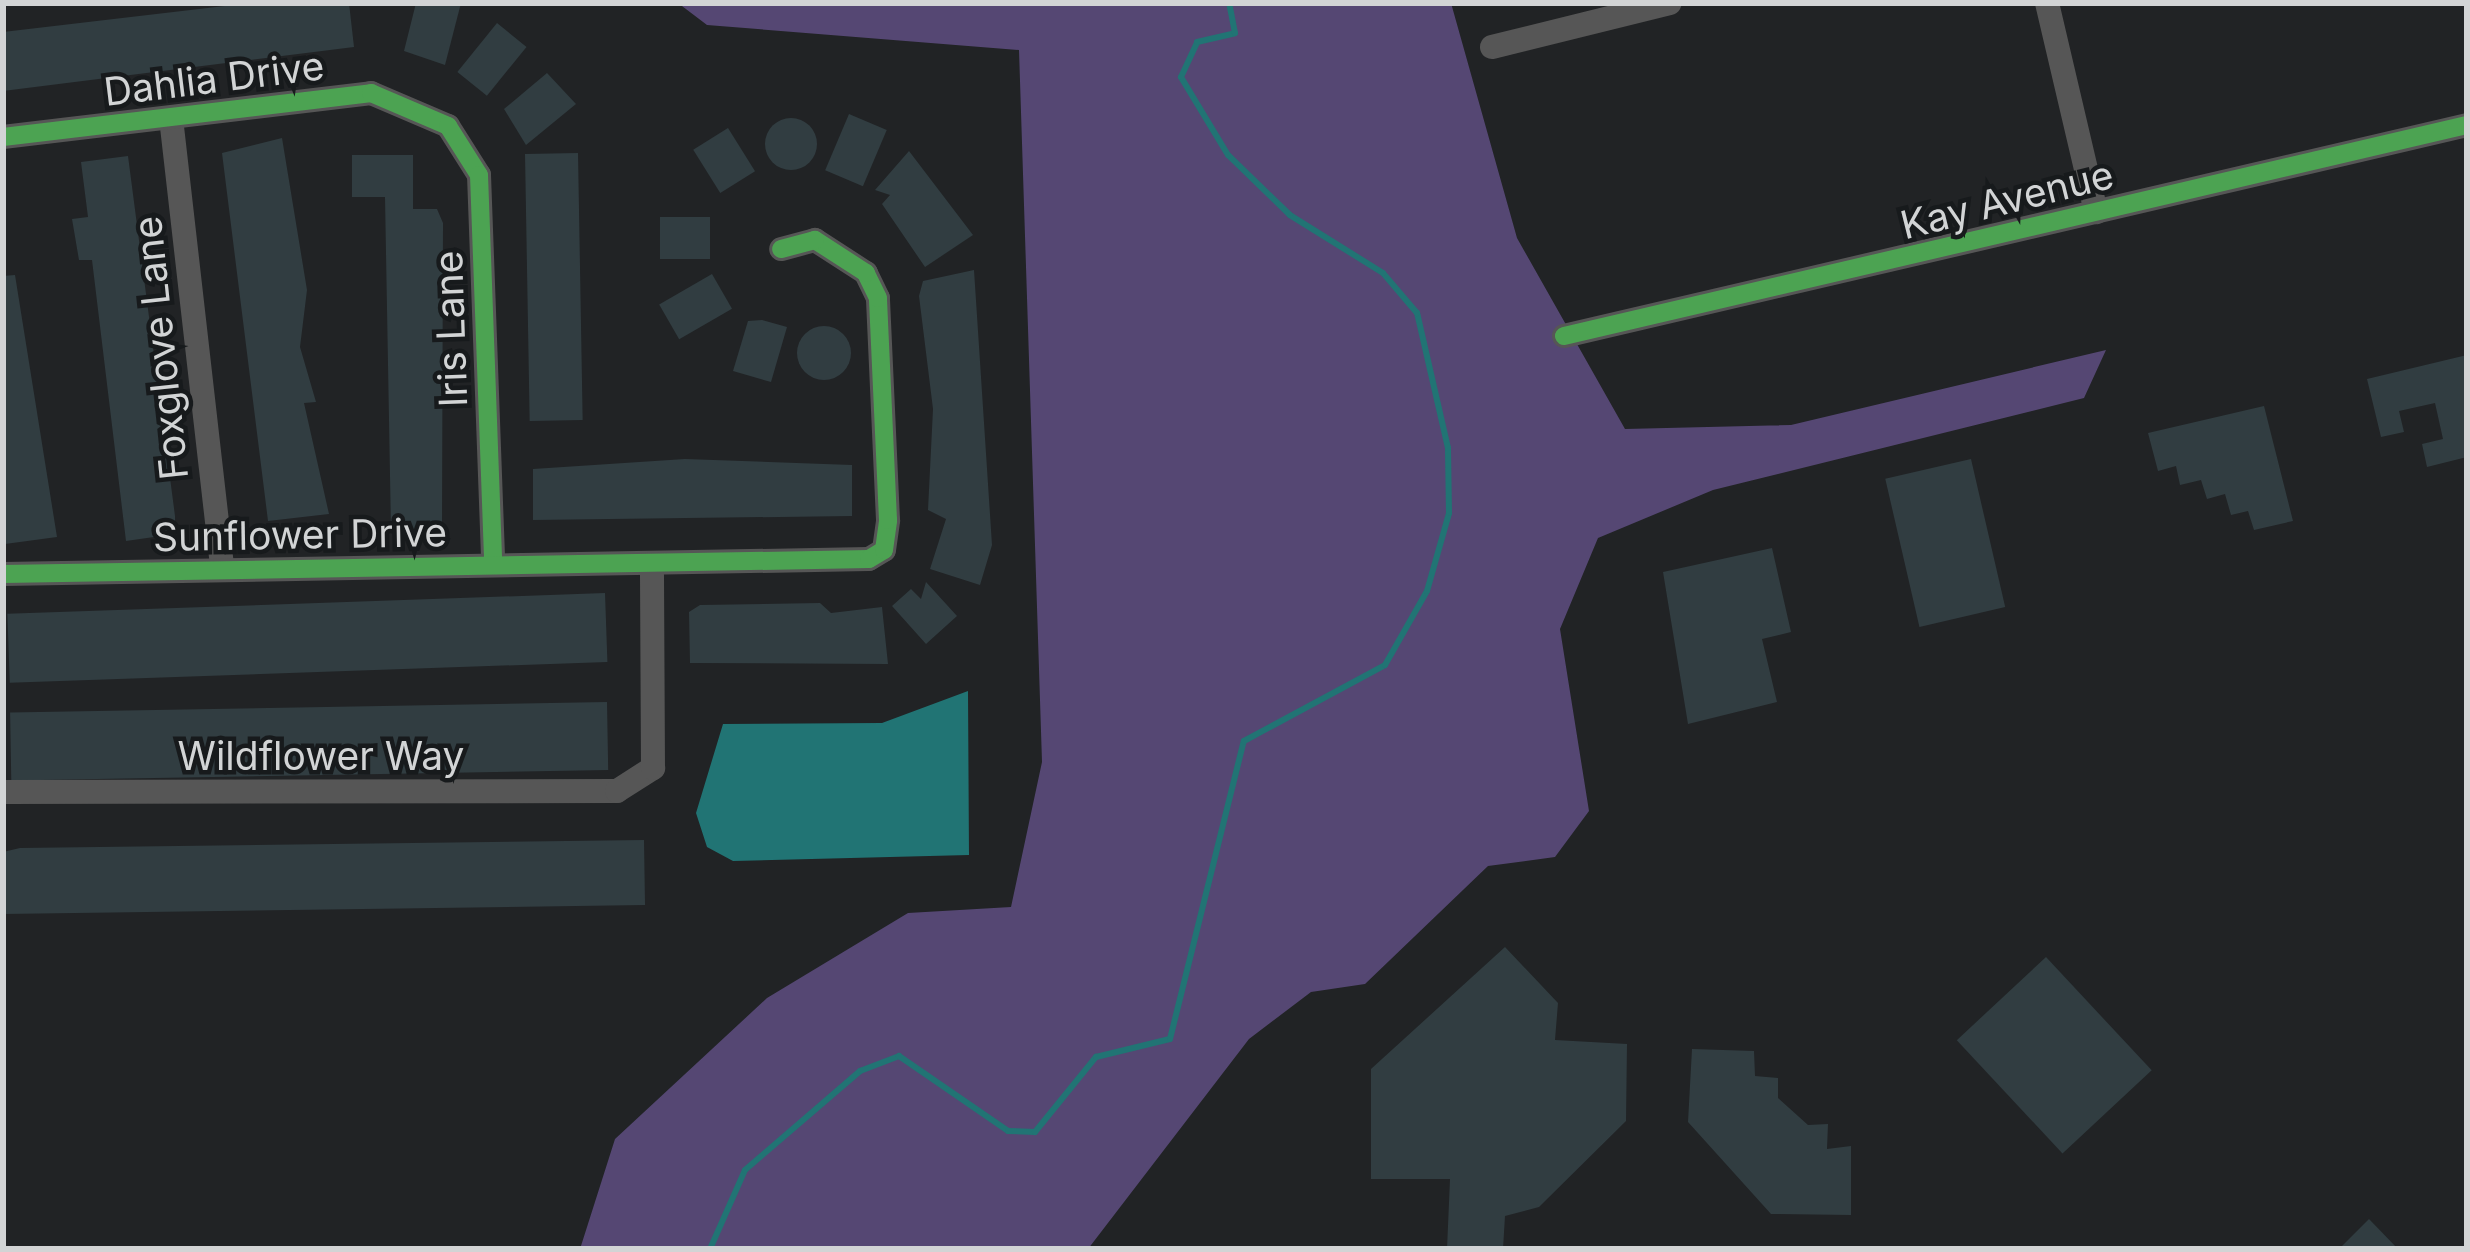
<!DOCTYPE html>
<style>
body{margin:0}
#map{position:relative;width:2470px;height:1252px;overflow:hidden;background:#212325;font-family:Inter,sans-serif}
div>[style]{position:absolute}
.forest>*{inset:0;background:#554773}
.water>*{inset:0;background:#217474}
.stream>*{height:6px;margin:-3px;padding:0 3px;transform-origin:3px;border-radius:3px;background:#217474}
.building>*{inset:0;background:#313d41;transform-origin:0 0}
.round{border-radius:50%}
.minor>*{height:24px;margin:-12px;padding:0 12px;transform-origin:12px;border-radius:12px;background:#565656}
.cycleway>*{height:18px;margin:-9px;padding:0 9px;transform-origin:9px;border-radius:9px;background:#4ca352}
span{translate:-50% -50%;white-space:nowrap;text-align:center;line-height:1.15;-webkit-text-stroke:9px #171a1c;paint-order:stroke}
.street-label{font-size:39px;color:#d2d4d5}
.frame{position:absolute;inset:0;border:6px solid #d2d4d5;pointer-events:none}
</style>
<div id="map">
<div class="forest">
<i style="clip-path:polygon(678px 3px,1451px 3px,1517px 238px,1625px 429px,1791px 425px,2106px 350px,2084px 398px,1713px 490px,1598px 538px,1560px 629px,1589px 811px,1555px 857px,1488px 866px,1365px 984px,1311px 992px,1249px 1039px,1088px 1249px,580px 1249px,615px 1139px,767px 998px,908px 913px,1011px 907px,1042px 762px,1019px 50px,707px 25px)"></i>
</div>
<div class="water">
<i style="clip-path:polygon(968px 691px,969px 855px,733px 861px,707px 847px,696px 813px,723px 724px,882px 723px)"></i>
</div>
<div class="stream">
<i style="left:710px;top:1249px;width:86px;rotate:-66.1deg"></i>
<i style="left:745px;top:1170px;width:152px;rotate:-40.7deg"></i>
<i style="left:860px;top:1071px;width:42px;rotate:-21deg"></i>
<i style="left:899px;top:1056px;width:132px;rotate:34.5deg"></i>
<i style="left:1008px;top:1131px;width:27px;rotate:2deg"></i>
<i style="left:1035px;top:1132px;width:97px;rotate:-50.9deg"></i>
<i style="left:1096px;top:1057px;width:76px;rotate:-13.7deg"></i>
<i style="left:1170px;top:1039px;width:307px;rotate:-76.1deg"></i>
<i style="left:1244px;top:741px;width:160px;rotate:-28.3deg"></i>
<i style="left:1385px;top:665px;width:85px;rotate:-60.4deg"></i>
<i style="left:1427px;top:591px;width:81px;rotate:-74.2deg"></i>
<i style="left:1449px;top:513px;width:65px;rotate:-90.9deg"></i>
<i style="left:1448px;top:448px;width:139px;rotate:-102.9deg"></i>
<i style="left:1417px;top:313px;width:52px;rotate:-130.4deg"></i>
<i style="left:1383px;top:273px;width:110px;rotate:-148.1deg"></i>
<i style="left:1290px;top:215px;width:86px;rotate:-135.9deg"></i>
<i style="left:1228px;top:155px;width:91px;rotate:-121.1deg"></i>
<i style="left:1181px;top:77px;width:38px;rotate:-65deg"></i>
<i style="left:1197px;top:42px;width:39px;rotate:-13deg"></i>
<i style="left:1235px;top:33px;width:31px;rotate:-101deg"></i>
</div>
<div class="building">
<i style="clip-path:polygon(250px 3px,349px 3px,354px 47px,3px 91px,3px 32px)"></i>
<i style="clip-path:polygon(416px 3px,461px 3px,445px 65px,404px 51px)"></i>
<i style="left:497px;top:23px;width:38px;height:63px;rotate:39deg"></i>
<i style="clip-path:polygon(547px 73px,576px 104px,526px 145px,504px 109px)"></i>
<i style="left:849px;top:114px;width:41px;height:61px;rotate:23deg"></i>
<i class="round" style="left:765px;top:118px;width:52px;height:52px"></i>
<i style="left:728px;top:128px;width:51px;height:41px;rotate:58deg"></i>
<i style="clip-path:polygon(282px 138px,307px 290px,300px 347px,316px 402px,304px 403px,329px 514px,268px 521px,222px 153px)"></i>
<i style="clip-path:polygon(909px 151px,973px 235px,925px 267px,882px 204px,890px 195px,875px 190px)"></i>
<i style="left:578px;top:153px;width:267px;height:53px;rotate:89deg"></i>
<i style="clip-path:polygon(352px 155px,413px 155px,413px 209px,437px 209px,443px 223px,442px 531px,391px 531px,385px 197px,352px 197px)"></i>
<i style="clip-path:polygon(128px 156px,175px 516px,175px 534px,126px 541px,92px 260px,79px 260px,72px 219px,88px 217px,81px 162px)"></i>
<i style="left:710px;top:217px;width:42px;height:50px;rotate:90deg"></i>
<i style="clip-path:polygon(974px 270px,992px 545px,980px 585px,930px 569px,946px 519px,928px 510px,933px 409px,919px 296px,923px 281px)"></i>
<i style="left:712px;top:274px;width:40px;height:61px;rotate:60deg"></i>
<i style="clip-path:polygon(15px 275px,57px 537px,5px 544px,3px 276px)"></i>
<i style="clip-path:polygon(762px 320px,787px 327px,771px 382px,733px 371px,748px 321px)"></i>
<i class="round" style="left:797px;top:326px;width:54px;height:54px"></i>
<i style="clip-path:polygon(2467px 355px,2467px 457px,2427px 467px,2422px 444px,2443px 439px,2435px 403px,2399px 411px,2404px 432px,2381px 437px,2367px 379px)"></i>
<i style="clip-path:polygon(2264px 406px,2293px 521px,2254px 530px,2248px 511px,2231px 515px,2225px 494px,2207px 499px,2201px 480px,2180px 485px,2176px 466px,2158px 471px,2148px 433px)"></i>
<i style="clip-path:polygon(685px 459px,852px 465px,852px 516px,533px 520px,533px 469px)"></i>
<i style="left:1971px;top:459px;width:152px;height:88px;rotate:77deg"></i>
<i style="clip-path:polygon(1772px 548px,1791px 632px,1762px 639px,1777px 702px,1688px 724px,1663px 572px)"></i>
<i style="clip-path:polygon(926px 582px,957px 616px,926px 644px,892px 606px,911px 589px,921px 599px)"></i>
<i style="left:605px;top:593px;width:69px;height:598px;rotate:88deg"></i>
<i style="clip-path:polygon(820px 603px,831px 613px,882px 607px,888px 664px,690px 663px,689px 612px,700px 605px)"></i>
<i style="left:607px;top:702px;width:68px;height:597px;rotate:89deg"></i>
<i style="clip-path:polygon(644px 840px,645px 905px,3px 914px,3px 852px,20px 848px)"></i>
<i style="clip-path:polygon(1505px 947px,1558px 1003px,1555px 1040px,1627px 1044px,1626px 1121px,1539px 1207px,1505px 1216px,1503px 1249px,1447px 1249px,1450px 1179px,1371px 1179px,1371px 1069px)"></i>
<i style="left:2046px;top:957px;width:155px;height:122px;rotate:47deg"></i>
<i style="clip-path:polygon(1692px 1049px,1754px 1051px,1755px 1076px,1778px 1078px,1778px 1098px,1808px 1125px,1828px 1124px,1827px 1149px,1851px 1146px,1851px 1215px,1771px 1214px,1688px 1122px)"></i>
<i style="clip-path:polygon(2369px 1219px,2398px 1249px,2339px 1249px)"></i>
</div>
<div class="minor">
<i style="left:2047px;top:3px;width:215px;rotate:76.8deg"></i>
<i style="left:1492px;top:47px;width:183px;rotate:-13.9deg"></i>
<i style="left:171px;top:118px;width:454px;rotate:83.5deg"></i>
<i style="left:3px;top:137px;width:371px;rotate:-6.8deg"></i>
<i style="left:371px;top:93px;width:84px;rotate:23.2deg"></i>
<i style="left:448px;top:126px;width:58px;rotate:57.7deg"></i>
<i style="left:479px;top:175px;width:389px;rotate:87.9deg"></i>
<i style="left:1564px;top:336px;width:927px;rotate:-13.15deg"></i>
<i style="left:3px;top:574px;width:866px;rotate:-0.99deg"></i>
<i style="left:869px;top:559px;width:17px;rotate:-31deg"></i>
<i style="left:884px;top:550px;width:30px;rotate:-82deg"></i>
<i style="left:888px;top:520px;width:222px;rotate:-92.6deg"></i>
<i style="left:878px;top:298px;width:28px;rotate:-116deg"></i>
<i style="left:866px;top:273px;width:61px;rotate:-147.1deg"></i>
<i style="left:815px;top:240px;width:35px;rotate:165deg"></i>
<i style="left:3px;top:792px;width:614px;rotate:-0.09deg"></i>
<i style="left:617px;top:791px;width:43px;rotate:-32.6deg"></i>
<i style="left:653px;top:768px;width:205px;rotate:-90.3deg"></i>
</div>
<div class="cycleway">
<i style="left:3px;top:137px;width:371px;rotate:-6.8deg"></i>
<i style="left:371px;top:93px;width:84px;rotate:23.2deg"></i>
<i style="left:448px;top:126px;width:58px;rotate:57.7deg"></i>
<i style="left:479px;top:175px;width:389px;rotate:87.9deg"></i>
<i style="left:1564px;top:336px;width:927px;rotate:-13.15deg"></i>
<i style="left:3px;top:574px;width:866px;rotate:-0.99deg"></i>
<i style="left:869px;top:559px;width:17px;rotate:-31deg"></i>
<i style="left:884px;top:550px;width:30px;rotate:-82deg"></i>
<i style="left:888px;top:520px;width:222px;rotate:-92.6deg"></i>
<i style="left:878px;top:298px;width:28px;rotate:-116deg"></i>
<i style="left:866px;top:273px;width:61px;rotate:-147.1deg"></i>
<i style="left:815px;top:240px;width:35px;rotate:165deg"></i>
</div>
<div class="street-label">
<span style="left:214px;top:79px;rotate:-7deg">Dahlia Drive</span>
<span style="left:2007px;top:200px;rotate:-14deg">Kay Avenue</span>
<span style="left:451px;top:329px;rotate:-92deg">Iris Lane</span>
<span style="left:161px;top:348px;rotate:-96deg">Foxglove Lane</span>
<span style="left:300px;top:535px;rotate:-1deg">Sunflower Drive</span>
<span style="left:321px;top:756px">Wildflower Way</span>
</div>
<div class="frame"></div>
</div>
